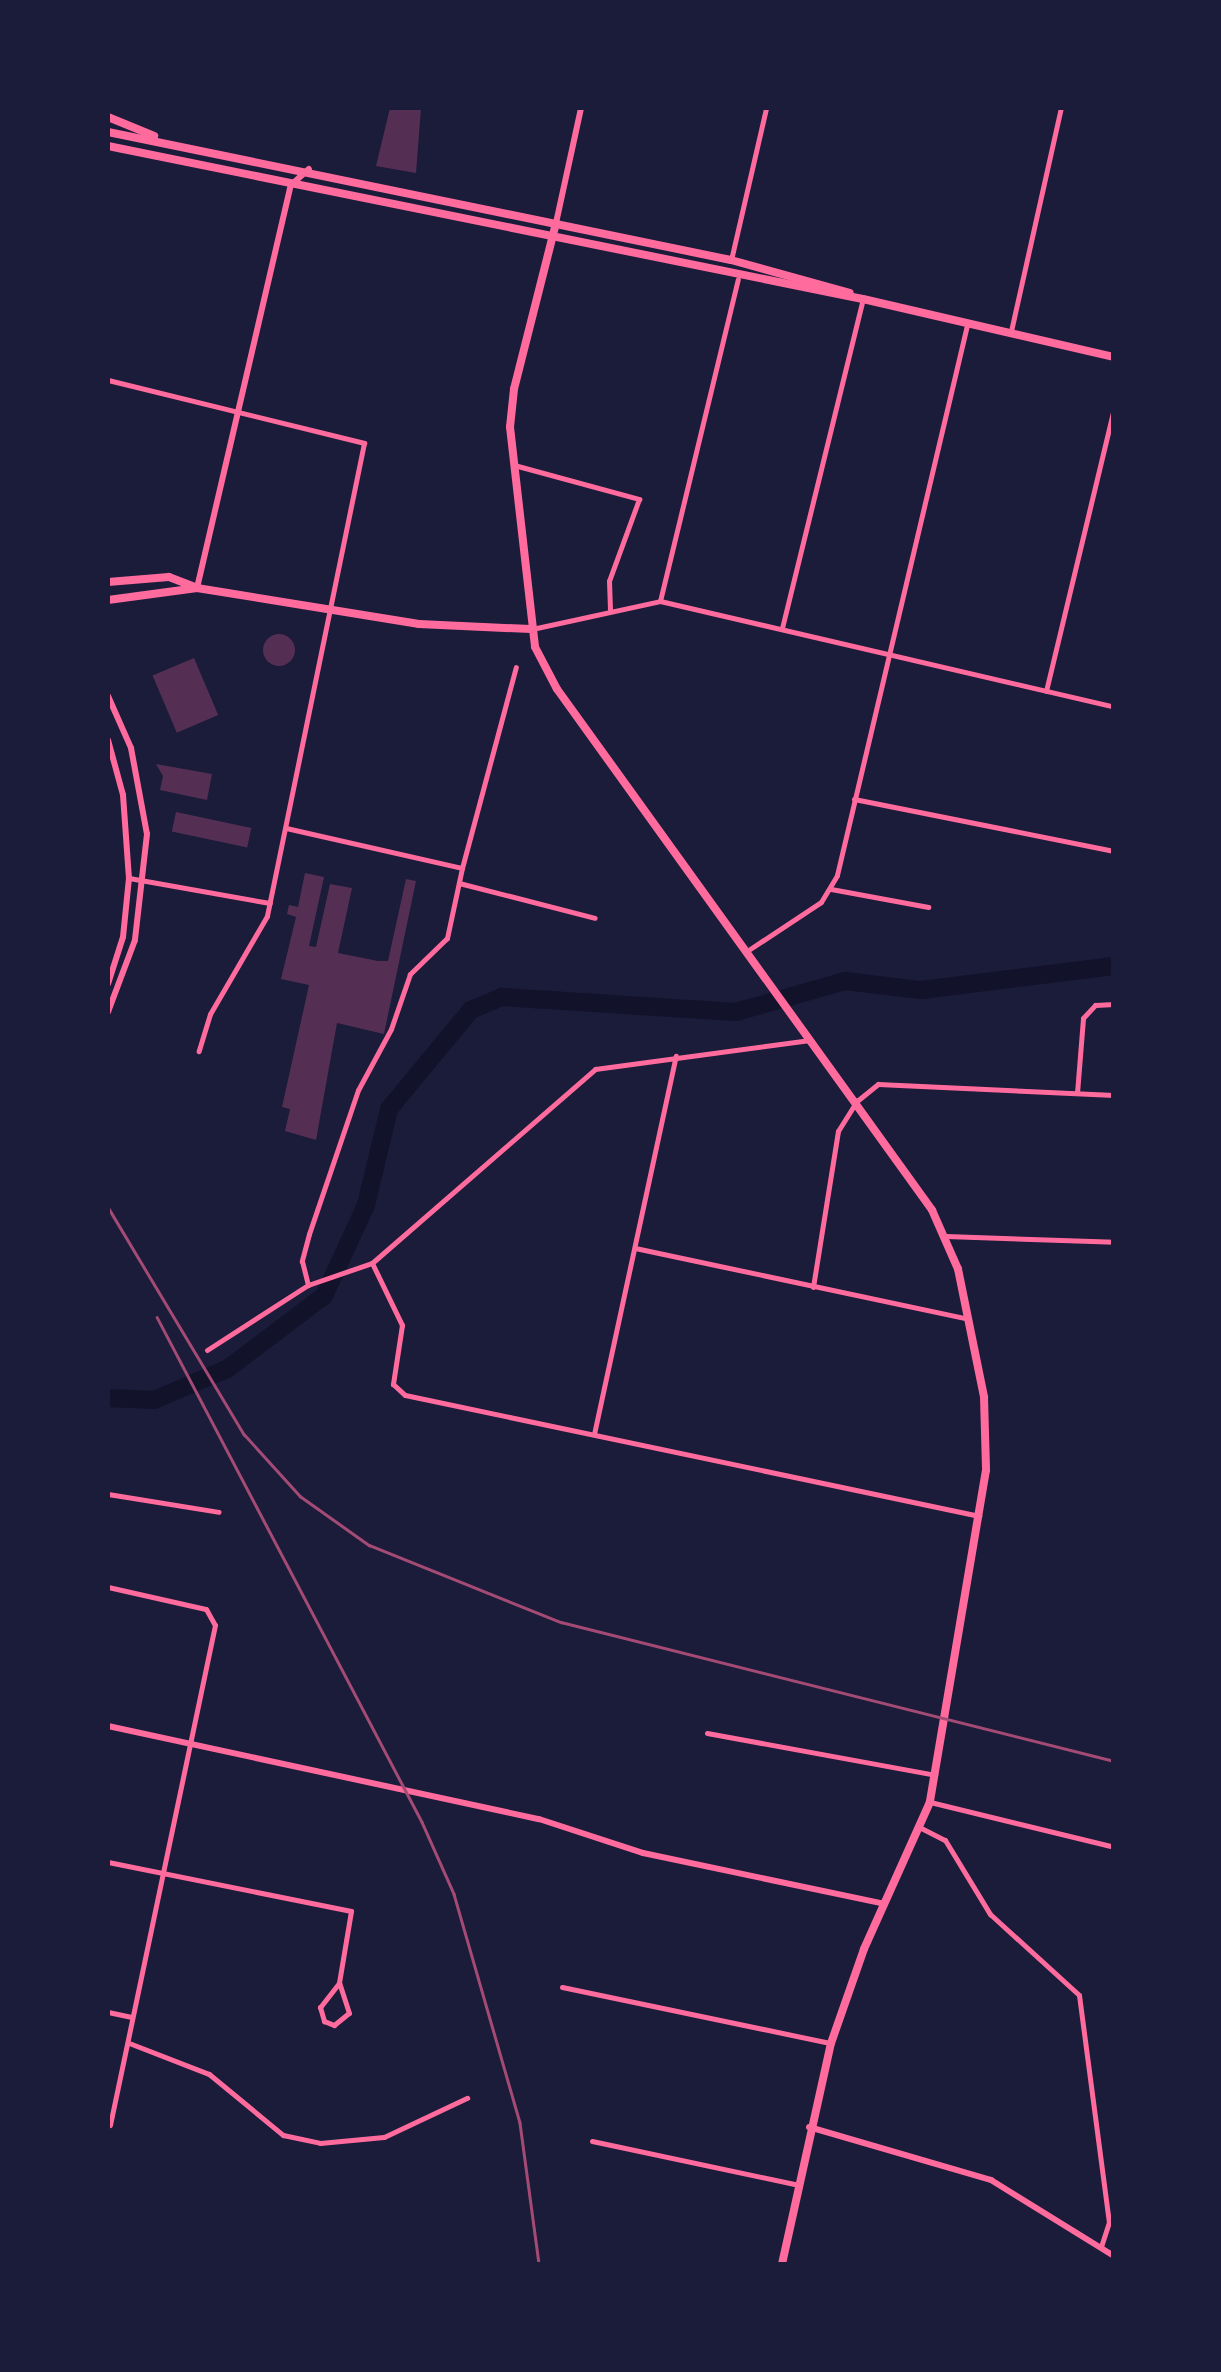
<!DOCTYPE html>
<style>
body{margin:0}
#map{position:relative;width:1221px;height:2372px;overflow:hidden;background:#1b1b3a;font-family:Overpass,sans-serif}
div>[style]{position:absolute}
.river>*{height:18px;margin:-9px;padding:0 9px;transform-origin:9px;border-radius:9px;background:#12122b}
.building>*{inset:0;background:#542f53;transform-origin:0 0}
.round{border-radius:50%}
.minor>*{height:5px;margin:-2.5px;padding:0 2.5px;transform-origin:2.5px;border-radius:2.5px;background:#ff6b9d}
.tertiary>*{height:6px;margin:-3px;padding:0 3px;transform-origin:3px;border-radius:3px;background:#ff6b9d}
.trunk>*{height:8px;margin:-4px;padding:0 4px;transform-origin:4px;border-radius:4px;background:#ff6b9d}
.rail>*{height:2.5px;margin:-1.25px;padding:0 1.25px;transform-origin:1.25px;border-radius:1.25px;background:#a44b75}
span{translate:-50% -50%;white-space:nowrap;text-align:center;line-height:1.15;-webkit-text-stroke:10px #1b1b3a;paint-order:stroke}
.frame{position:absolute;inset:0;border:110px solid #1b1b3a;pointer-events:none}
</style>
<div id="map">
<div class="river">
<i style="left:108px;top:1398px;width:46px;rotate:2.5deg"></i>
<i style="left:154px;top:1400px;width:79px;rotate:-23deg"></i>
<i style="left:227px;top:1369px;width:121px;rotate:-37deg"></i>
<i style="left:324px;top:1296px;width:100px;rotate:-65.2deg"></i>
<i style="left:366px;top:1205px;width:99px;rotate:-76.5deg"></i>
<i style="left:389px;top:1109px;width:129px;rotate:-50.4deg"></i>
<i style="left:471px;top:1010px;width:34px;rotate:-23deg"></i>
<i style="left:502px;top:997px;width:234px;rotate:3.7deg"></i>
<i style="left:736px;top:1012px;width:113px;rotate:-15.9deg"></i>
<i style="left:845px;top:981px;width:77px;rotate:6.8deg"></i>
<i style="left:921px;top:990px;width:194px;rotate:-7.1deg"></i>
</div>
<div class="building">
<i style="clip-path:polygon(390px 108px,421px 108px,416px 173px,376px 166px)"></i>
<i class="round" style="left:263px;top:634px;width:32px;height:32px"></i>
<i style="left:194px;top:658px;width:62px;height:45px;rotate:67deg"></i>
<i style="clip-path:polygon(156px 764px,212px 774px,207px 800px,160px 790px,163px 776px)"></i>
<i style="left:176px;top:812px;width:77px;height:20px;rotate:12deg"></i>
<i style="clip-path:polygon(305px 873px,324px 877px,309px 946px,316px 947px,330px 884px,352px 888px,338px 953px,378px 961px,388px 961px,406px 879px,416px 881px,384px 1034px,337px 1023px,316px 1140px,285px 1131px,290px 1109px,282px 1107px,309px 985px,281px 979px,296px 917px,287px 914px,289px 905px,298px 907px)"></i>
</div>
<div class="minor">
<i style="left:731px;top:260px;width:156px;rotate:-77deg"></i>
<i style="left:1011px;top:331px;width:229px;rotate:-77.4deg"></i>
<i style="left:108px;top:380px;width:264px;rotate:13.8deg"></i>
<i style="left:364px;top:443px;width:483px;rotate:101.6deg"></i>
<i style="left:267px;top:916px;width:113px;rotate:120.2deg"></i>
<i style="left:210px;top:1014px;width:39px;rotate:107deg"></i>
<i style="left:514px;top:465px;width:130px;rotate:15.2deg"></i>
<i style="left:639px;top:499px;width:87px;rotate:110.1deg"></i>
<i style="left:609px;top:581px;width:30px;rotate:88deg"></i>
<i style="left:660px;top:601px;width:331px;rotate:-76.4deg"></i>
<i style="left:782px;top:628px;width:339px;rotate:-76.2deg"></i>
<i style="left:532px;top:629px;width:131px;rotate:-12.3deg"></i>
<i style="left:660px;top:601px;width:466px;rotate:13.1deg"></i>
<i style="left:1046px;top:691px;width:292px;rotate:-76.5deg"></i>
<i style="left:854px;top:799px;width:265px;rotate:11.3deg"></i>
<i style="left:286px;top:828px;width:180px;rotate:12.8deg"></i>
<i style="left:462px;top:868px;width:72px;rotate:102.1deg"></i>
<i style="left:447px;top:938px;width:52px;rotate:135.8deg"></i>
<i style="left:410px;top:974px;width:58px;rotate:109.1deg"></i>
<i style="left:391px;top:1029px;width:69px;rotate:118.4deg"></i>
<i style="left:358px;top:1090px;width:152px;rotate:108.8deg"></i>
<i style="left:309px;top:1234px;width:28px;rotate:105deg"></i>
<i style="left:302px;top:1261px;width:25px;rotate:76deg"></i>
<i style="left:462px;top:868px;width:208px;rotate:-75deg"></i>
<i style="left:129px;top:878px;width:143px;rotate:10.1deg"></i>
<i style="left:459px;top:883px;width:140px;rotate:14.4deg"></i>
<i style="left:831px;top:889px;width:99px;rotate:10.5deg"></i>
<i style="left:750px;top:949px;width:85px;rotate:-33.5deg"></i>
<i style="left:821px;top:902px;width:31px;rotate:-59deg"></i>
<i style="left:837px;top:875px;width:565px;rotate:-76.7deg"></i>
<i style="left:1077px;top:1093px;width:75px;rotate:-85.4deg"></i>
<i style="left:1083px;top:1018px;width:18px;rotate:-47deg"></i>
<i style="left:1095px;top:1005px;width:19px;rotate:-3deg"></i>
<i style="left:946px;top:1236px;width:168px;rotate:2deg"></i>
<i style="left:635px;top:1248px;width:341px;rotate:12deg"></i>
<i style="left:372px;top:1263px;width:69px;rotate:64.2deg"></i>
<i style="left:402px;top:1325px;width:60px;rotate:98.7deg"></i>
<i style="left:393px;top:1384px;width:16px;rotate:43deg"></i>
<i style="left:405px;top:1395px;width:587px;rotate:11.9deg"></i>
<i style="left:813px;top:1287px;width:158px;rotate:-80.9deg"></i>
<i style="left:838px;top:1131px;width:36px;rotate:-58deg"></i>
<i style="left:857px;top:1101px;width:27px;rotate:-39deg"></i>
<i style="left:878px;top:1084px;width:236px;rotate:2.7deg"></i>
<i style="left:207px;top:1350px;width:120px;rotate:-32.8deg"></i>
<i style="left:308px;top:1285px;width:68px;rotate:-19deg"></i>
<i style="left:372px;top:1263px;width:296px;rotate:-41deg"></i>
<i style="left:595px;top:1069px;width:217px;rotate:-7.7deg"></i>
<i style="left:594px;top:1434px;width:387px;rotate:-77.8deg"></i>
<i style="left:108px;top:1494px;width:112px;rotate:9.2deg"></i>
<i style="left:108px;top:1587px;width:100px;rotate:12.7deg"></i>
<i style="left:206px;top:1609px;width:18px;rotate:61deg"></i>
<i style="left:215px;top:1625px;width:511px;rotate:101.86deg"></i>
<i style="left:707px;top:1733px;width:232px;rotate:10.4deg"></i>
<i style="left:930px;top:1802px;width:189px;rotate:13.7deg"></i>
<i style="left:921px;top:1828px;width:27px;rotate:27deg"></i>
<i style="left:945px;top:1840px;width:87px;rotate:58.7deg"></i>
<i style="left:990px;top:1914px;width:120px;rotate:42.3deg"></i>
<i style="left:1079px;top:1995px;width:229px;rotate:82.5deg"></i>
<i style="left:1109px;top:2222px;width:26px;rotate:108deg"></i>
<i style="left:108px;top:1862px;width:248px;rotate:11.4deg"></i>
<i style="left:351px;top:1911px;width:73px;rotate:99.5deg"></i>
<i style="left:339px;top:1983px;width:31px;rotate:128deg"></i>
<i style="left:320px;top:2007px;width:15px;rotate:74deg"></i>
<i style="left:324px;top:2021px;width:11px;rotate:22deg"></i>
<i style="left:334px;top:2025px;width:19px;rotate:-39deg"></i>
<i style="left:349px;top:2013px;width:32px;rotate:-108deg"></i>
<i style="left:562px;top:1987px;width:275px;rotate:11.8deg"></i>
<i style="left:108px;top:2012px;width:24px;rotate:12deg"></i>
<i style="left:129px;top:2043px;width:86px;rotate:21.2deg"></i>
<i style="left:209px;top:2074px;width:96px;rotate:39.5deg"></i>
<i style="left:283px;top:2135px;width:38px;rotate:12deg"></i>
<i style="left:320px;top:2143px;width:64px;rotate:-5.4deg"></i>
<i style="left:384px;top:2137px;width:92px;rotate:-25.2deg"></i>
<i style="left:592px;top:2141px;width:208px;rotate:12deg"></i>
</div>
<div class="tertiary">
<i style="left:556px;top:223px;width:118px;rotate:-77.7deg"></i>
<i style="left:197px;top:588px;width:414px;rotate:-76.9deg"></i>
<i style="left:291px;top:185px;width:24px;rotate:-42deg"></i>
<i style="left:108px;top:696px;width:57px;rotate:66.1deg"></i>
<i style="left:131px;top:748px;width:87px;rotate:79.5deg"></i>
<i style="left:147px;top:834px;width:107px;rotate:96.5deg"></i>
<i style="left:135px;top:940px;width:77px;rotate:110.6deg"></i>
<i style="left:108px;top:740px;width:57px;rotate:74.7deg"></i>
<i style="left:123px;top:795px;width:83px;rotate:85.9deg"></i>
<i style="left:129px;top:878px;width:59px;rotate:95.8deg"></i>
<i style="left:123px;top:937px;width:49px;rotate:107.7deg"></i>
<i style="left:108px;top:1726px;width:441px;rotate:12.2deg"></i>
<i style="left:539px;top:1819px;width:109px;rotate:18.1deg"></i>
<i style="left:643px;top:1853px;width:247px;rotate:11.9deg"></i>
<i style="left:809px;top:2127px;width:190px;rotate:16.2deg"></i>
<i style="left:991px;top:2180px;width:145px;rotate:31.7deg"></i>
</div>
<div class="trunk">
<i style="left:108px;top:117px;width:50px;rotate:22.4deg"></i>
<i style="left:108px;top:132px;width:636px;rotate:11.61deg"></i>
<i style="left:731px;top:260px;width:123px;rotate:15.5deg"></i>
<i style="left:108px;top:146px;width:770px;rotate:11.46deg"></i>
<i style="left:863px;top:299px;width:258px;rotate:13deg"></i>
<i style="left:556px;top:223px;width:171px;rotate:104.2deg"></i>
<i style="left:514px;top:389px;width:38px;rotate:96deg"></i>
<i style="left:510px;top:427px;width:221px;rotate:83.5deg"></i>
<i style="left:535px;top:647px;width:47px;rotate:62.4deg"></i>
<i style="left:557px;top:689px;width:642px;rotate:54.25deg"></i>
<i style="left:932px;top:1210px;width:64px;rotate:66.2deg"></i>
<i style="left:958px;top:1269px;width:131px;rotate:78.5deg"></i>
<i style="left:984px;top:1397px;width:73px;rotate:88.4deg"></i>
<i style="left:986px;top:1470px;width:337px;rotate:99.6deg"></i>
<i style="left:930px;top:1802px;width:161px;rotate:114.2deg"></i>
<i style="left:864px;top:1949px;width:100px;rotate:109.3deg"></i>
<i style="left:831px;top:2043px;width:226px;rotate:102.5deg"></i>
<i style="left:108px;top:582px;width:61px;rotate:-4.7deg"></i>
<i style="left:169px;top:577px;width:30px;rotate:21deg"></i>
<i style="left:197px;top:588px;width:225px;rotate:9.2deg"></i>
<i style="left:419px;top:624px;width:112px;rotate:2.6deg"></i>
<i style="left:108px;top:600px;width:90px;rotate:-7.7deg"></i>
</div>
<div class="rail">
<i style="left:108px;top:1207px;width:265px;rotate:59.1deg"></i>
<i style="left:244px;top:1434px;width:84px;rotate:47.9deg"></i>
<i style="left:300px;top:1496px;width:85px;rotate:35.4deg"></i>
<i style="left:369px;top:1545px;width:207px;rotate:21.9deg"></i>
<i style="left:561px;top:1622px;width:570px;rotate:14.11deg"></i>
<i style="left:157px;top:1317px;width:570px;rotate:62.31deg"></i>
<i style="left:422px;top:1822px;width:79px;rotate:66deg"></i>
<i style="left:454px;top:1894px;width:238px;rotate:73.9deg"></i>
<i style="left:520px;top:2123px;width:142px;rotate:82.3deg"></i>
</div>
<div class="frame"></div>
</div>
